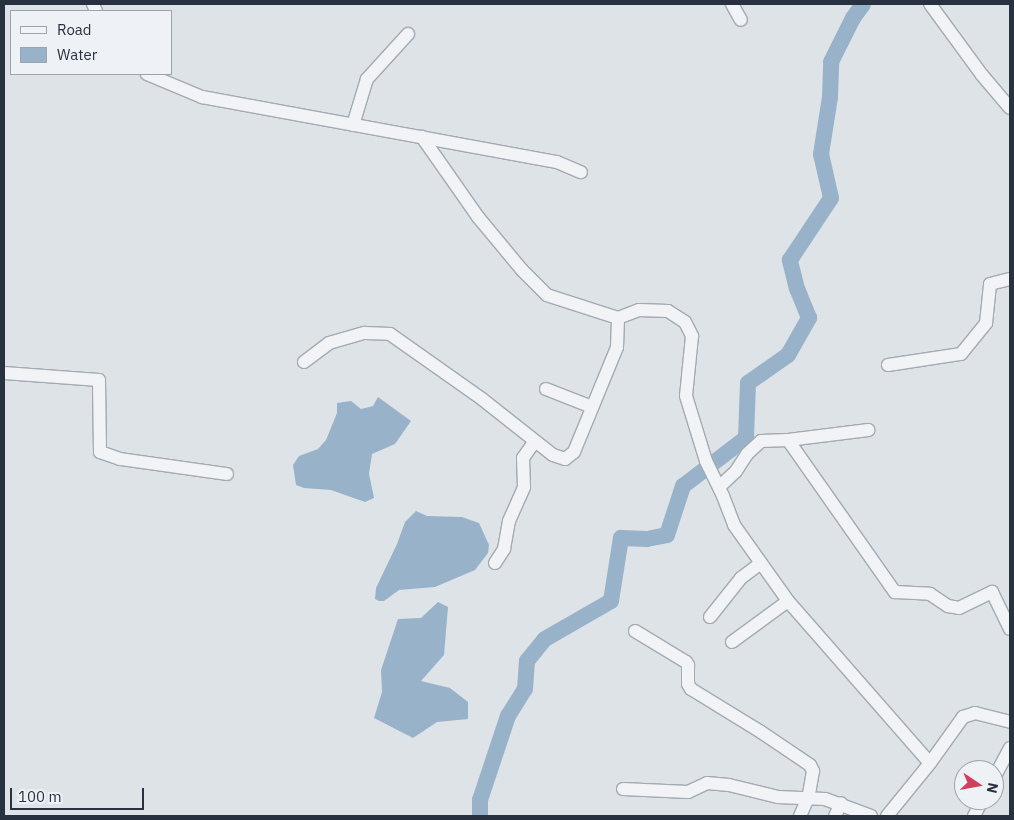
<!DOCTYPE html>
<style>
body{margin:0}
#map{position:relative;width:1014px;height:820px;overflow:hidden;background:#dee3e8;font-family:"IBM Plex Sans",sans-serif}
div>[style]{position:absolute}
.water>*{inset:0;background:#98b2c9}
.river>*{height:16px;margin:-8px;padding:0 8px;transform-origin:8px;border-radius:8px;background:#98b2c9}
.roads{filter:drop-shadow(1px 0 #a3aab2) drop-shadow(-1px 0 #a3aab2) drop-shadow(0 1px #a3aab2) drop-shadow(0 -1px #a3aab2)}
.minor>*{height:12px;margin:-6px;padding:0 6px;transform-origin:6px;border-radius:6px;background:#f1f3f6}
span{translate:-50% -50%;white-space:nowrap;text-align:center;line-height:1.15;-webkit-text-stroke:5px #eef1f6;paint-order:stroke}
.frame{position:absolute;inset:0;border:5px solid #27313f;pointer-events:none}
.legend{position:absolute;left:10px;top:10px;width:162px;height:65px;box-sizing:border-box;background:#eef1f6;border:1px solid #9ea4ad;margin:0;padding:6px 9px;list-style:none;font-size:15px;color:#27313f}
.legend li{display:flex;align-items:center;gap:10px;height:25px}
.legend b{width:25px;border:1px solid #9ea4ad}
.north{position:absolute;left:954px;top:760px;width:50px;height:50px;box-sizing:border-box;background:#eef1f6;border:1px solid #9ea4ad;border-radius:50%;rotate:102deg;font-size:14px;font-weight:700;line-height:20px;text-align:center;color:#27313f}
.north::after{content:'';display:block;margin:auto;width:18px;height:22px;background:#d0405d;clip-path:polygon(50% 0,100% 100%,50% 72%,0 100%)}
.scale{position:absolute;left:10px;top:788px;width:134px;height:22px;box-sizing:border-box;border:2px solid #27313f;border-top:0;padding-left:6px;font-size:15px;line-height:18px;white-space:nowrap;color:#27313f;-webkit-text-stroke:4px #eef1f6;paint-order:stroke}
</style>
<div id="map">
<div class="water">
<i style="clip-path:polygon(378px 397px,411px 421px,395px 444px,372px 454px,369px 474px,374px 498px,365px 502px,331px 490px,304px 488px,296px 485px,293px 465px,299px 456px,318px 449px,326px 440px,337px 413px,337px 403px,351px 401px,361px 409px,373px 406px)"></i>
<i style="clip-path:polygon(416px 511px,427px 516px,462px 517px,479px 523px,489px 545px,488px 553px,475px 570px,435px 587px,399px 590px,384px 601px,379px 601px,375px 599px,376px 588px,397px 544px,405px 522px)"></i>
<i style="clip-path:polygon(438px 602px,448px 607px,444px 655px,421px 681px,450px 688px,468px 702px,468px 719px,437px 722px,413px 738px,374px 718px,382px 692px,381px 670px,398px 619px,421px 618px)"></i>
</div>
<div class="river">
<i style="left:480px;top:816px;width:16px;rotate:-90deg"></i>
<i style="left:480px;top:800px;width:89px;rotate:-71.6deg"></i>
<i style="left:508px;top:716px;width:32px;rotate:-58deg"></i>
<i style="left:525px;top:689px;width:28px;rotate:-86deg"></i>
<i style="left:527px;top:661px;width:28px;rotate:-51deg"></i>
<i style="left:545px;top:639px;width:76px;rotate:-29.9deg"></i>
<i style="left:611px;top:601px;width:64px;rotate:-81deg"></i>
<i style="left:621px;top:538px;width:26px;rotate:2deg"></i>
<i style="left:647px;top:539px;width:20px;rotate:-11deg"></i>
<i style="left:667px;top:535px;width:52px;rotate:-71.9deg"></i>
<i style="left:683px;top:486px;width:79px;rotate:-37.3deg"></i>
<i style="left:746px;top:438px;width:55px;rotate:-87.9deg"></i>
<i style="left:748px;top:383px;width:49px;rotate:-35deg"></i>
<i style="left:788px;top:355px;width:43px;rotate:-60.4deg"></i>
<i style="left:809px;top:318px;width:31px;rotate:-112deg"></i>
<i style="left:797px;top:289px;width:30px;rotate:-104deg"></i>
<i style="left:790px;top:260px;width:74px;rotate:-56.5deg"></i>
<i style="left:831px;top:198px;width:45px;rotate:-102.8deg"></i>
<i style="left:821px;top:154px;width:58px;rotate:-81deg"></i>
<i style="left:830px;top:97px;width:35px;rotate:-88deg"></i>
<i style="left:831px;top:62px;width:49px;rotate:-63.4deg"></i>
<i style="left:853px;top:18px;width:17px;rotate:-54deg"></i>
</div>
<div class="roads">
<div class="minor">
<i style="left:93px;top:4px;width:8px;rotate:67deg"></i>
<i style="left:732px;top:4px;width:18px;rotate:61deg"></i>
<i style="left:930px;top:4px;width:88px;rotate:53.8deg"></i>
<i style="left:982px;top:75px;width:43px;rotate:49.7deg"></i>
<i style="left:147px;top:74px;width:60px;rotate:22.7deg"></i>
<i style="left:202px;top:97px;width:361px;rotate:10.4deg"></i>
<i style="left:557px;top:162px;width:26px;rotate:23deg"></i>
<i style="left:353px;top:125px;width:48px;rotate:-73.1deg"></i>
<i style="left:367px;top:79px;width:61px;rotate:-47.7deg"></i>
<i style="left:618px;top:318px;width:22px;rotate:-21deg"></i>
<i style="left:639px;top:310px;width:29px;rotate:2deg"></i>
<i style="left:668px;top:311px;width:20px;rotate:33deg"></i>
<i style="left:685px;top:322px;width:16px;rotate:63deg"></i>
<i style="left:692px;top:336px;width:60px;rotate:95.7deg"></i>
<i style="left:686px;top:396px;width:68px;rotate:72.9deg"></i>
<i style="left:706px;top:461px;width:39px;rotate:64deg"></i>
<i style="left:723px;top:496px;width:31px;rotate:69deg"></i>
<i style="left:734px;top:525px;width:93px;rotate:54.6deg"></i>
<i style="left:788px;top:601px;width:215px;rotate:48.8deg"></i>
<i style="left:930px;top:763px;width:57px;rotate:-54.3deg"></i>
<i style="left:963px;top:717px;width:13px;rotate:-18deg"></i>
<i style="left:975px;top:713px;width:36px;rotate:14deg"></i>
<i style="left:304px;top:362px;width:31px;rotate:-37deg"></i>
<i style="left:329px;top:343px;width:37px;rotate:-16deg"></i>
<i style="left:365px;top:333px;width:25px;rotate:2deg"></i>
<i style="left:390px;top:334px;width:113px;rotate:35.2deg"></i>
<i style="left:482px;top:399px;width:90px;rotate:38.3deg"></i>
<i style="left:553px;top:455px;width:13px;rotate:18deg"></i>
<i style="left:565px;top:459px;width:11px;rotate:-38deg"></i>
<i style="left:574px;top:452px;width:113px;rotate:-67.7deg"></i>
<i style="left:617px;top:347px;width:29px;rotate:-88deg"></i>
<i style="left:618px;top:318px;width:75px;rotate:-162.1deg"></i>
<i style="left:547px;top:295px;width:35px;rotate:-135deg"></i>
<i style="left:522px;top:270px;width:69px;rotate:-129.7deg"></i>
<i style="left:478px;top:217px;width:98px;rotate:-125deg"></i>
<i style="left:888px;top:365px;width:74px;rotate:-8.6deg"></i>
<i style="left:961px;top:354px;width:40px;rotate:-51deg"></i>
<i style="left:986px;top:323px;width:39px;rotate:-84deg"></i>
<i style="left:990px;top:284px;width:21px;rotate:-14deg"></i>
<i style="left:4px;top:373px;width:95px;rotate:4.2deg"></i>
<i style="left:99px;top:380px;width:72px;rotate:89.2deg"></i>
<i style="left:100px;top:452px;width:21px;rotate:19deg"></i>
<i style="left:120px;top:459px;width:108px;rotate:8deg"></i>
<i style="left:546px;top:389px;width:49px;rotate:21.4deg"></i>
<i style="left:788px;top:440px;width:186px;rotate:54.9deg"></i>
<i style="left:895px;top:592px;width:35px;rotate:3deg"></i>
<i style="left:930px;top:594px;width:22px;rotate:34deg"></i>
<i style="left:948px;top:606px;width:11px;rotate:10deg"></i>
<i style="left:959px;top:608px;width:37px;rotate:-26deg"></i>
<i style="left:992px;top:592px;width:41px;rotate:64.1deg"></i>
<i style="left:719px;top:487px;width:23px;rotate:-43deg"></i>
<i style="left:736px;top:471px;width:20px;rotate:-57deg"></i>
<i style="left:747px;top:454px;width:19px;rotate:-43deg"></i>
<i style="left:761px;top:441px;width:27px;rotate:-2deg"></i>
<i style="left:788px;top:440px;width:81px;rotate:-7.1deg"></i>
<i style="left:495px;top:563px;width:17px;rotate:-57deg"></i>
<i style="left:504px;top:549px;width:28px;rotate:-80deg"></i>
<i style="left:509px;top:521px;width:37px;rotate:-66deg"></i>
<i style="left:524px;top:487px;width:29px;rotate:-92deg"></i>
<i style="left:523px;top:458px;width:19px;rotate:-55deg"></i>
<i style="left:710px;top:617px;width:50px;rotate:-51.5deg"></i>
<i style="left:741px;top:578px;width:25px;rotate:-37deg"></i>
<i style="left:635px;top:631px;width:60px;rotate:31.3deg"></i>
<i style="left:686px;top:662px;width:4px;rotate:56deg"></i>
<i style="left:688px;top:665px;width:19px;rotate:90deg"></i>
<i style="left:688px;top:684px;width:6px;rotate:59deg"></i>
<i style="left:691px;top:689px;width:82px;rotate:31.6deg"></i>
<i style="left:761px;top:732px;width:59px;rotate:34deg"></i>
<i style="left:810px;top:765px;width:7px;rotate:63deg"></i>
<i style="left:813px;top:771px;width:27px;rotate:100deg"></i>
<i style="left:808px;top:798px;width:20px;rotate:114deg"></i>
<i style="left:732px;top:642px;width:69px;rotate:-36.2deg"></i>
<i style="left:994px;top:778px;width:34px;rotate:-62deg"></i>
<i style="left:623px;top:789px;width:65px;rotate:2.6deg"></i>
<i style="left:688px;top:792px;width:21px;rotate:-25deg"></i>
<i style="left:707px;top:783px;width:22px;rotate:5deg"></i>
<i style="left:729px;top:785px;width:50px;rotate:13.8deg"></i>
<i style="left:778px;top:797px;width:47px;rotate:2.4deg"></i>
<i style="left:825px;top:799px;width:49px;rotate:20.3deg"></i>
<i style="left:835px;top:816px;width:14px;rotate:-65deg"></i>
<i style="left:887px;top:816px;width:68px;rotate:-50.9deg"></i>
<i style="left:974px;top:816px;width:18px;rotate:-63deg"></i>
</div>
</div>
<div class="frame"></div>
<ul class="legend">
<li><b style="height:6px;background:#f1f3f6"></b>Road</li>
<li><b style="height:14px;background:#98b2c9"></b>Water</li>
</ul>
<div class="north">N</div>
<div class="scale">100 m</div>
</div>
